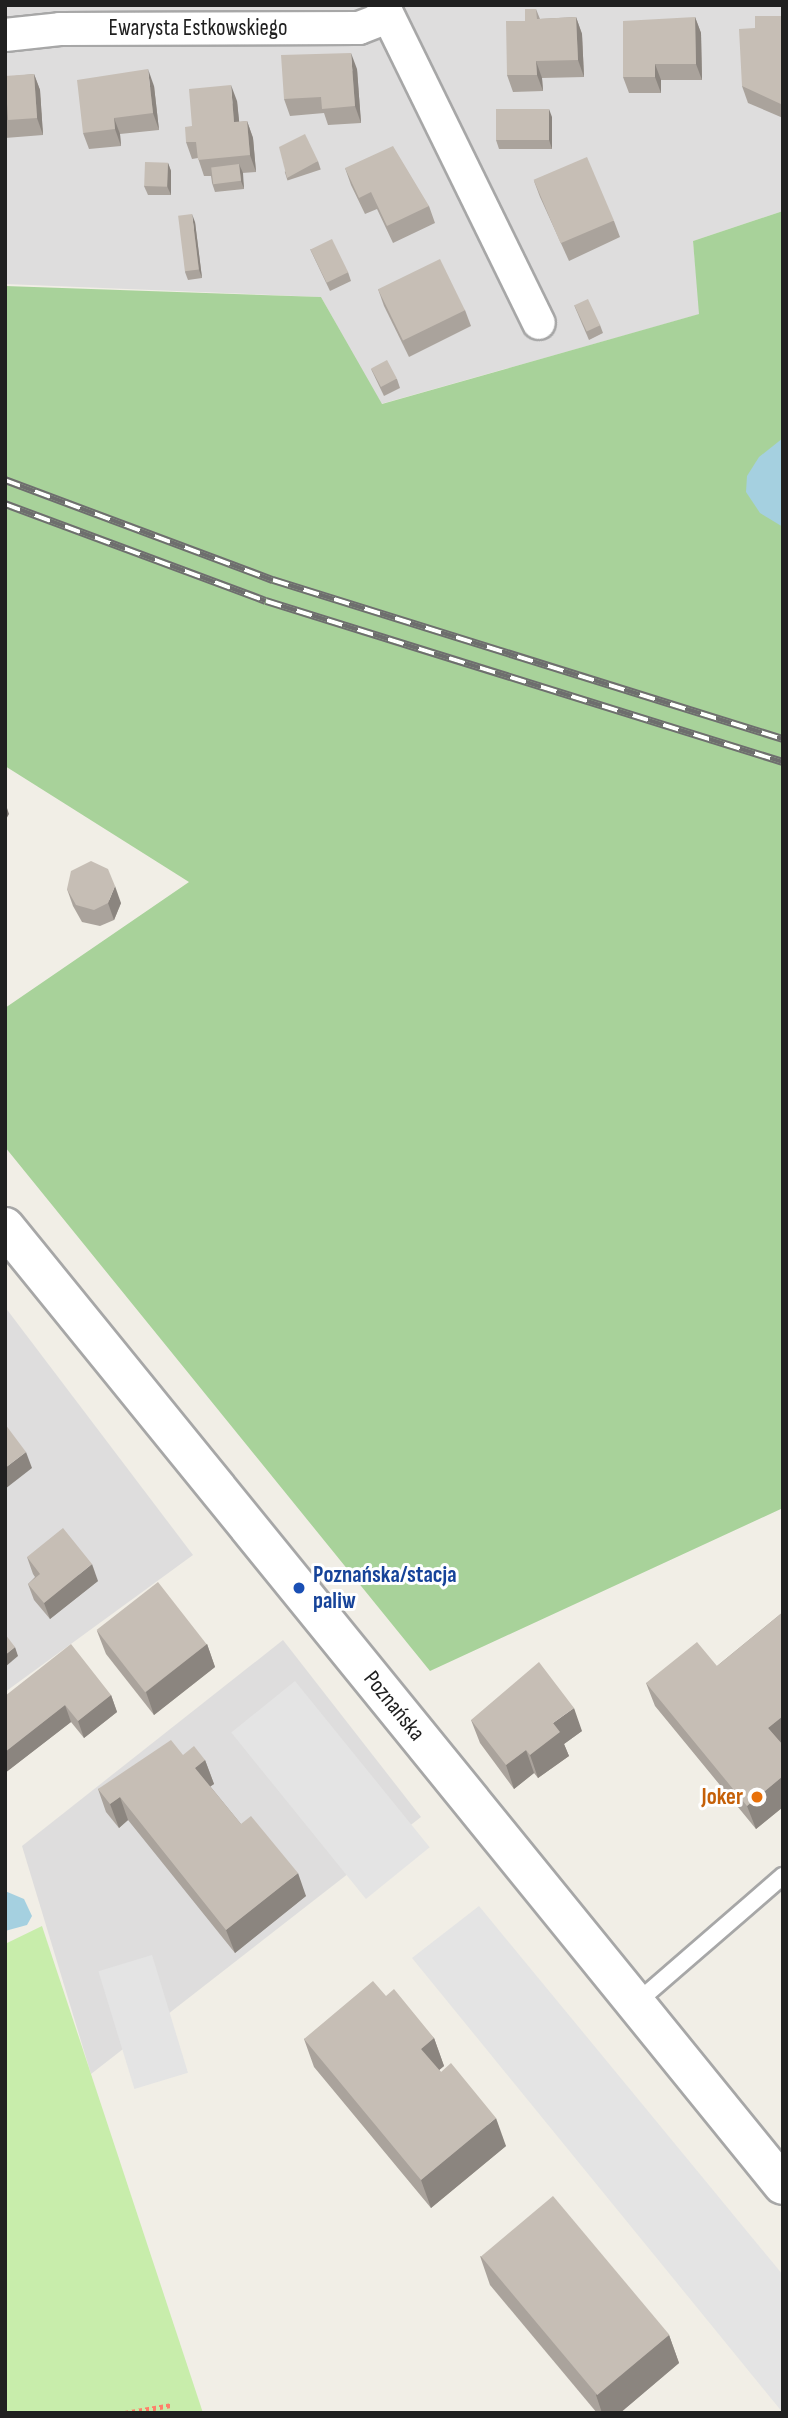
<!DOCTYPE html>
<meta charset="utf-8">
<style>
body{margin:0}
#map{position:relative;width:788px;height:2418px;overflow:hidden;background:#f1eee6;font-family:"Sofia Sans Condensed",sans-serif}
div>[style]{position:absolute}
.residential>*{inset:0;background:#dedddd}
.grass>*{inset:0;background:#c8edab}
.forest>*{inset:0;background:#a8d29a}
.parking>*{inset:0;background:#e4e4e4;transform-origin:0 0}
.water>*{inset:0;background:#a5d0e0}
.path>*{height:4.5px;margin-top:-2.25px;transform-origin:0;background:repeating-linear-gradient(90deg,#ff806a 0 3.5px,transparent 0 7px)}
.roads{filter:drop-shadow(2px 0 #a7a7a7) drop-shadow(-2px 0 #a7a7a7) drop-shadow(0 2px #a7a7a7) drop-shadow(0 -2px #a7a7a7)}
.service>*{height:16px;margin:-8px;padding:0 8px;transform-origin:8px;border-radius:8px;background:#fff}
.minor>*{height:32px;margin:-16px;padding:0 16px;transform-origin:16px;border-radius:16px;background:#fff}
.tertiary>*{height:38px;margin:-19px;padding:0 19px;transform-origin:19px;border-radius:19px;background:#fff}
.rail>*{height:8px;margin-top:-4px;transform-origin:0;background:repeating-linear-gradient(90deg,#fff 0 16px,#6e6e6e 0 32px);box-sizing:border-box;border-block:2px solid #6e6e6e}
.wall>*{inset:0;background:#aaa39c;transform-origin:0 0}
.shaded-wall>*{inset:0;background:#8b857f}
.building>*{inset:0;background:#c6beb5;transform-origin:0 0}
.dots>*{width:19px;height:19px;translate:-50% -50%;box-sizing:border-box;border:4px solid #fff;border-radius:50%}
span{translate:-50% -50%;white-space:nowrap;text-align:center;line-height:1.15;-webkit-text-stroke:6px #fff;paint-order:stroke}
.street-label{font-size:23px;color:#202020}
.transit-label{font-size:23px;color:#164399;font-weight:700}
.left{translate:0 -50%;text-align:left}
.food-label{font-size:23px;color:#c56008;font-weight:700}
.right{translate:-100% -50%;text-align:right}
.frame{position:absolute;inset:0;border:7px solid #202020;pointer-events:none}
</style>
<div id="map">
<div class="residential">
<i style="clip-path:polygon(5px 5px,783px 5px,783px 211px,693px 241px,700px 314px,381px 404px,321px 297px,5px 284px)"></i>
<i style="clip-path:polygon(5px 1307px,193px 1555px,5px 1692px)"></i>
<i style="clip-path:polygon(283px 1640px,421px 1817px,91px 2074px,22px 1846px)"></i>
</div>
<div class="grass">
<i style="clip-path:polygon(42px 1926px,91px 2074px,203px 2413px,5px 2413px,5px 1944px)"></i>
</div>
<div class="forest">
<i style="clip-path:polygon(783px 211px,783px 1508px,430px 1671px,5px 1147px,5px 1008px,189px 882px,5px 766px,5px 286px,321px 297px,382px 404px,699px 314px,693px 241px)"></i>
</div>
<div class="parking">
<i style="left:295px;top:1681px;width:214px;height:82px;rotate:51deg"></i>
<i style="clip-path:polygon(479px 1906px,783px 2275px,783px 2413px,412px 1958px)"></i>
<i style="left:152px;top:1955px;width:123px;height:56px;rotate:73deg"></i>
</div>
<div class="water">
<i style="clip-path:polygon(783px 438px,783px 527px,760px 513px,746px 492px,747px 476px,759px 457px)"></i>
<i style="clip-path:polygon(5px 1891px,24px 1899px,32px 1916px,27px 1925px,5px 1931px)"></i>
</div>
<div class="path">
<i style="left:125px;top:2413px;width:48px;rotate:-9.7deg"></i>
</div>
<div class="roads">
<div class="service">
<i style="left:635px;top:2004px;width:196px;rotate:-40.9deg"></i>
</div>
<div class="minor">
<i style="left:383px;top:5px;width:354px;rotate:63.9deg"></i>
<i style="left:5px;top:35px;width:55px;rotate:-6.2deg"></i>
<i style="left:60px;top:29px;width:299px;rotate:-0.2deg"></i>
<i style="left:359px;top:28px;width:31px;rotate:-21deg"></i>
</div>
<div class="tertiary">
<i style="left:5px;top:1227px;width:1234px;rotate:50.92deg"></i>
</div>
</div>
<div class="rail">
<i style="left:5px;top:480px;width:286px;rotate:20.5deg"></i>
<i style="left:273px;top:580px;width:534px;rotate:17.32deg"></i>
<i style="left:5px;top:504px;width:278px;rotate:20.4deg"></i>
<i style="left:266px;top:601px;width:541px;rotate:17.3deg"></i>
</div>
<div class="wall">
<i style="clip-path:polygon(536px 9px,540px 19px,576px 17px,582px 34px,584px 77px,542px 78px,543px 91px,513px 92px,507px 75px,525px 21px)"></i>
<i style="clip-path:polygon(783px 16px,783px 118px,748px 103px,742px 86px,755px 28px)"></i>
<i style="clip-path:polygon(695px 17px,701px 33px,702px 80px,661px 80px,661px 93px,629px 93px,623px 77px)"></i>
<i style="clip-path:polygon(357px 69px,361px 123px,328px 125px,324px 113px,290px 116px,284px 99px)"></i>
<i style="clip-path:polygon(34px 74px,40px 90px,43px 135px,5px 138px,5px 77px)"></i>
<i style="clip-path:polygon(154px 86px,159px 130px,120px 134px,121px 146px,89px 149px,83px 133px)"></i>
<i style="clip-path:polygon(237px 101px,239px 122px,247px 121px,253px 138px,256px 172px,242px 173px,244px 189px,215px 192px,212px 183px,211px 176px,204px 176px,198px 158px,192px 159px,186px 142px,192px 126px)"></i>
<i style="clip-path:polygon(552px 117px,552px 149px,499px 149px,496px 140px)"></i>
<i style="left:318px;top:161px;width:9px;height:35px;rotate:72deg"></i>
<i style="clip-path:polygon(168px 163px,171px 171px,171px 195px,148px 195px,144px 186px)"></i>
<i style="clip-path:polygon(345px 168px,429px 206px,435px 223px,393px 243px,377px 209px,365px 214px,351px 185px)"></i>
<i style="clip-path:polygon(534px 181px,614px 221px,620px 237px,569px 261px,540px 197px)"></i>
<i style="clip-path:polygon(195px 222px,202px 278px,188px 280px,185px 272px)"></i>
<i style="clip-path:polygon(310px 249px,348px 272px,351px 281px,330px 291px)"></i>
<i style="clip-path:polygon(378px 289px,465px 310px,471px 326px,409px 357px,384px 306px)"></i>
<i style="clip-path:polygon(574px 305px,600px 325px,603px 333px,589px 340px)"></i>
<i style="clip-path:polygon(371px 369px,397px 379px,400px 388px,384px 396px)"></i>
<i style="clip-path:polygon(67px 889px,121px 903px,114px 920px,100px 926px,82px 922px,73px 906px)"></i>
<i style="clip-path:polygon(27px 1557px,98px 1581px,50px 1619px,34px 1600px,28px 1584px,35px 1577px,33px 1574px)"></i>
<i style="clip-path:polygon(783px 1612px,783px 1807px,756px 1829px,655px 1706px,646px 1683px,717px 1666px)"></i>
<i style="clip-path:polygon(97px 1631px,207px 1644px,215px 1667px,154px 1715px,106px 1654px)"></i>
<i style="clip-path:polygon(111px 1695px,117px 1712px,84px 1738px,71px 1722px,5px 1773px,5px 1696px)"></i>
<i style="clip-path:polygon(471px 1720px,582px 1731px,564px 1744px,569px 1756px,538px 1778px,534px 1773px,514px 1789px,480px 1743px)"></i>
<i style="clip-path:polygon(183px 1755px,205px 1760px,214px 1784px,210px 1786px,241px 1824px,306px 1896px,235px 1953px,128px 1820px,119px 1828px,106px 1812px,98px 1789px)"></i>
<i style="clip-path:polygon(386px 1996px,434px 2038px,444px 2066px,439px 2070px,506px 2146px,431px 2208px,314px 2067px,304px 2039px)"></i>
<i style="clip-path:polygon(480px 2256px,669px 2335px,679px 2363px,620px 2413px,597px 2413px,490px 2285px)"></i>
</div>
<div class="shaded-wall">
<i style="clip-path:polygon(576px 17px,582px 34px,584px 77px,578px 60px)"></i>
<i style="clip-path:polygon(695px 17px,701px 33px,702px 80px,696px 64px)"></i>
<i style="clip-path:polygon(351px 53px,357px 69px,361px 123px,355px 106px)"></i>
<i style="clip-path:polygon(536px 61px,542px 78px,543px 91px,537px 75px)"></i>
<i style="clip-path:polygon(655px 64px,661px 80px,661px 93px,655px 77px)"></i>
<i style="clip-path:polygon(148px 69px,154px 86px,159px 130px,153px 113px)"></i>
<i style="clip-path:polygon(34px 74px,40px 90px,43px 135px,37px 118px)"></i>
<i style="clip-path:polygon(231px 85px,237px 101px,241px 139px,234px 122px)"></i>
<i style="clip-path:polygon(549px 109px,552px 117px,552px 149px,549px 140px)"></i>
<i style="clip-path:polygon(114px 118px,120px 134px,121px 146px,115px 129px)"></i>
<i style="clip-path:polygon(247px 121px,253px 138px,256px 172px,250px 155px)"></i>
<i style="clip-path:polygon(168px 163px,171px 171px,171px 195px,167px 186px)"></i>
<i style="clip-path:polygon(239px 164px,243px 173px,244px 189px,241px 181px)"></i>
<i style="clip-path:polygon(192px 214px,195px 222px,202px 278px,199px 270px)"></i>
<i style="clip-path:polygon(5px 802px,9px 814px,5px 821px)"></i>
<i style="clip-path:polygon(115px 886px,121px 903px,114px 920px,108px 903px)"></i>
<i style="clip-path:polygon(26px 1452px,32px 1468px,5px 1489px,5px 1468px)"></i>
<i style="clip-path:polygon(92px 1564px,98px 1581px,50px 1619px,44px 1603px)"></i>
<i style="clip-path:polygon(207px 1644px,215px 1667px,154px 1715px,146px 1692px)"></i>
<i style="clip-path:polygon(15px 1647px,18px 1656px,5px 1667px,5px 1655px)"></i>
<i style="clip-path:polygon(111px 1695px,117px 1712px,84px 1738px,78px 1721px)"></i>
<i style="clip-path:polygon(65px 1705px,71px 1722px,5px 1773px,5px 1752px)"></i>
<i style="clip-path:polygon(574px 1708px,582px 1731px,564px 1744px,569px 1756px,538px 1778px,530px 1755px,553px 1723px)"></i>
<i style="clip-path:polygon(783px 1716px,783px 1746px,768px 1728px)"></i>
<i style="clip-path:polygon(526px 1750px,534px 1773px,514px 1789px,506px 1765px)"></i>
<i style="clip-path:polygon(205px 1760px,214px 1784px,204px 1791px,195px 1768px)"></i>
<i style="clip-path:polygon(783px 1776px,783px 1807px,756px 1829px,747px 1806px)"></i>
<i style="clip-path:polygon(120px 1797px,128px 1820px,119px 1828px,110px 1804px)"></i>
<i style="clip-path:polygon(298px 1873px,306px 1896px,235px 1953px,226px 1930px)"></i>
<i style="clip-path:polygon(434px 2038px,444px 2066px,431px 2077px,421px 2049px)"></i>
<i style="clip-path:polygon(496px 2118px,506px 2146px,431px 2208px,421px 2180px)"></i>
<i style="clip-path:polygon(669px 2335px,679px 2363px,620px 2413px,602px 2413px,596px 2395px)"></i>
</div>
<div class="building">
<i style="clip-path:polygon(525px 9px,536px 9px,537px 19px,576px 17px,578px 60px,536px 61px,537px 75px,507px 75px,506px 21px,525px 21px)"></i>
<i style="clip-path:polygon(755px 16px,783px 16px,783px 105px,742px 86px,739px 29px,755px 28px)"></i>
<i style="clip-path:polygon(695px 17px,696px 64px,655px 64px,655px 77px,623px 77px,623px 21px)"></i>
<i style="clip-path:polygon(351px 53px,355px 106px,322px 109px,321px 97px,284px 99px,281px 55px)"></i>
<i style="clip-path:polygon(148px 69px,153px 113px,114px 118px,115px 129px,83px 133px,77px 80px)"></i>
<i style="left:34px;top:74px;width:44px;height:29px;rotate:86deg"></i>
<i style="clip-path:polygon(231px 85px,234px 122px,247px 121px,250px 155px,198px 160px,196px 142px,186px 142px,185px 127px,192px 126px,189px 89px)"></i>
<i style="left:496px;top:109px;width:53px;height:31px"></i>
<i style="clip-path:polygon(305px 134px,318px 161px,287px 178px,279px 147px)"></i>
<i style="clip-path:polygon(393px 146px,429px 206px,387px 226px,371px 192px,359px 198px,345px 168px)"></i>
<i style="left:587px;top:157px;width:69px;height:58px;rotate:67deg"></i>
<i style="left:145px;top:162px;width:23px;height:24px;rotate:2deg"></i>
<i style="left:239px;top:164px;width:17px;height:28px;rotate:83deg"></i>
<i style="left:192px;top:214px;width:56px;height:14px;rotate:83deg"></i>
<i style="left:332px;top:239px;width:37px;height:24px;rotate:64deg"></i>
<i style="left:440px;top:259px;width:57px;height:69px;rotate:64deg"></i>
<i style="left:588px;top:299px;width:29px;height:15px;rotate:65deg"></i>
<i style="left:387px;top:360px;width:21px;height:18px;rotate:62deg"></i>
<i style="clip-path:polygon(91px 861px,108px 869px,115px 886px,108px 903px,94px 910px,76px 905px,67px 889px,71px 871px)"></i>
<i style="clip-path:polygon(5px 1424px,26px 1452px,5px 1468px)"></i>
<i style="clip-path:polygon(63px 1528px,92px 1564px,44px 1603px,28px 1584px,40px 1574px,27px 1557px)"></i>
<i style="left:158px;top:1582px;width:79px;height:78px;rotate:52deg"></i>
<i style="clip-path:polygon(783px 1612px,783px 1716px,768px 1728px,783px 1745px,783px 1776px,747px 1806px,646px 1683px,697px 1642px,717px 1666px)"></i>
<i style="clip-path:polygon(5px 1634px,15px 1647px,5px 1655px)"></i>
<i style="clip-path:polygon(71px 1644px,111px 1695px,78px 1721px,65px 1705px,5px 1752px,5px 1696px)"></i>
<i style="clip-path:polygon(539px 1662px,574px 1708px,553px 1723px,560px 1732px,530px 1755px,526px 1750px,506px 1765px,471px 1720px)"></i>
<i style="clip-path:polygon(171px 1740px,183px 1755px,194px 1746px,205px 1760px,195px 1768px,241px 1824px,251px 1816px,298px 1873px,226px 1930px,120px 1797px,110px 1804px,98px 1789px)"></i>
<i style="clip-path:polygon(373px 1981px,386px 1996px,394px 1989px,434px 2038px,421px 2049px,441px 2072px,451px 2063px,496px 2118px,421px 2180px,304px 2039px)"></i>
<i style="left:553px;top:2196px;width:181px;height:94px;rotate:50deg"></i>
</div>
<div class="dots">
<i style="left:299px;top:1588px;background:#1a4fb4"></i>
<i style="left:757px;top:1797px;background:#e8710a"></i>
</div>
<div class="street-label">
<span style="left:198px;top:28px">Ewarysta Estkowskiego</span>
<span style="left:394px;top:1706px;rotate:51deg">Poznańska</span>
</div>
<div class="transit-label">
<span class="left" style="left:313px;top:1588px">Poznańska/stacja<br>paliw</span>
</div>
<div class="food-label">
<span class="right" style="left:743px;top:1797px">Joker</span>
</div>
<div class="frame"></div>
</div>
